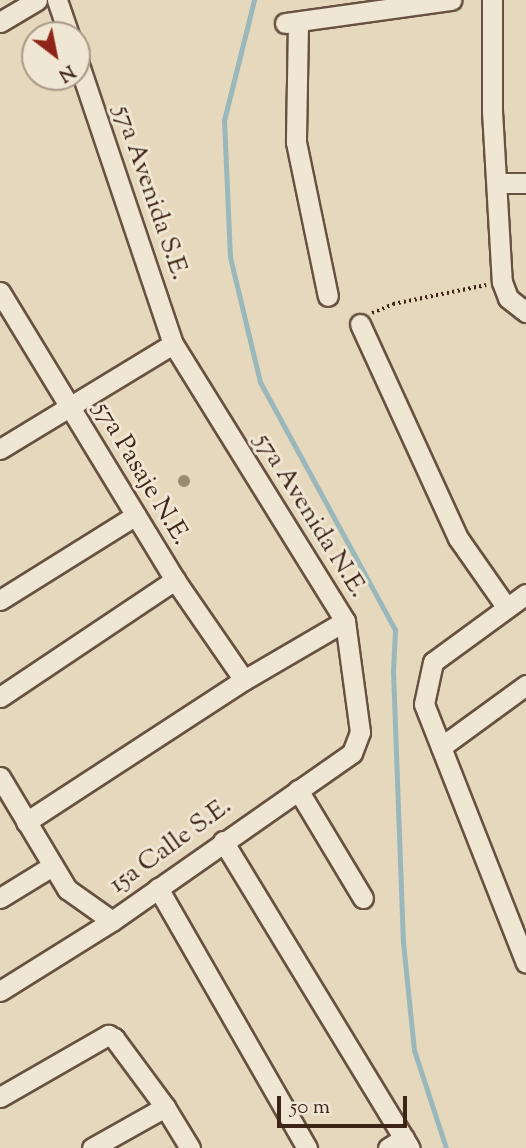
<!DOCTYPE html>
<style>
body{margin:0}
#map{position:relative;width:526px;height:1148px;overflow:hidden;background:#e6d8bc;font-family:"Sorts Mill Goudy",serif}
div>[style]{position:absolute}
.stream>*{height:5px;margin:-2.5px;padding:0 2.5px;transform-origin:2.5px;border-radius:2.5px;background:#9ab7bb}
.path>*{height:3.5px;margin-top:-1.75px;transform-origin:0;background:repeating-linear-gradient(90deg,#3d2417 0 2px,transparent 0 5.5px)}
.roads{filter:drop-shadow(2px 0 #675140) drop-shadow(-2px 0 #675140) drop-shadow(0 2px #675140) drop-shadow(0 -2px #675140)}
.minor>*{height:19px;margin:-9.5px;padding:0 9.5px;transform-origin:9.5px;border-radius:9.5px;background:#efe6d3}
.trees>*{width:12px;height:12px;margin:-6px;border-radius:50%;background:#998a72}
span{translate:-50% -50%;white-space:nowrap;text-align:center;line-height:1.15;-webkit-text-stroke:6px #efe6d3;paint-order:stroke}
.street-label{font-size:26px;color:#3d2417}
.north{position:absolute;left:21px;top:21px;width:70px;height:70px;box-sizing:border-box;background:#efe6d3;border:2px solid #a89888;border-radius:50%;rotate:148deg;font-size:19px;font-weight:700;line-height:28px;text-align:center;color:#3d2417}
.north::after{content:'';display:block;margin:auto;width:24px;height:32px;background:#8f2418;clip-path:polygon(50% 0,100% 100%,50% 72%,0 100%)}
.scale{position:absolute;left:277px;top:1096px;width:130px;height:32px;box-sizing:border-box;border:4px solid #3d2417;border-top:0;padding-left:9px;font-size:21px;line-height:24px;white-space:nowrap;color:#3d2417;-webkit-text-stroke:5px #efe6d3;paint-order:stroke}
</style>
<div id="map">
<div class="stream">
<i style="left:254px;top:0;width:124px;rotate:104deg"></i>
<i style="left:224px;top:120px;width:137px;rotate:87.5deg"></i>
<i style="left:230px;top:257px;width:129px;rotate:76.5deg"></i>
<i style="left:260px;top:382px;width:282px;rotate:61.4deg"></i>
<i style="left:395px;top:630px;width:41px;rotate:92.8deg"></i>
<i style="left:393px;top:671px;width:271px;rotate:87.9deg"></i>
<i style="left:403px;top:942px;width:109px;rotate:84.2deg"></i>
<i style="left:414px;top:1050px;width:103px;rotate:71.9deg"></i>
</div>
<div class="path">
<i style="left:372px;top:313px;width:23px;rotate:-23deg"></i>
<i style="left:393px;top:304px;width:95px;rotate:-11.5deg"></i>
</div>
<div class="roads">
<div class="minor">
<i style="left:57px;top:0;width:37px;rotate:71deg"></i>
<i style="left:492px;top:0;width:111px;rotate:90deg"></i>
<i style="left:492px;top:111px;width:171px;rotate:86.7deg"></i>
<i style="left:502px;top:282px;width:17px;rotate:69deg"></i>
<i style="left:508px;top:298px;width:23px;rotate:38deg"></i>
<i style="left:0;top:22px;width:43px;rotate:-30.7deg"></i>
<i style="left:285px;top:23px;width:168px;rotate:-7.9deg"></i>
<i style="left:298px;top:23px;width:119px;rotate:91deg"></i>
<i style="left:296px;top:142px;width:157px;rotate:78.3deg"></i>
<i style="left:498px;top:183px;width:28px"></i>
<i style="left:0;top:292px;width:337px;rotate:58.7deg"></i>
<i style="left:175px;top:580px;width:121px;rotate:55.4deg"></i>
<i style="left:360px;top:324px;width:235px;rotate:65.4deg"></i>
<i style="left:458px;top:538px;width:85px;rotate:55deg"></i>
<i style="left:0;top:449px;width:202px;rotate:-31.3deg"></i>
<i style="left:526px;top:594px;width:115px;rotate:143.8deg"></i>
<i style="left:433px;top:662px;width:43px;rotate:102.1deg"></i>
<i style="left:424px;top:704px;width:278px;rotate:68.5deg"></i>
<i style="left:0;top:600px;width:160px;rotate:-32deg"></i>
<i style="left:0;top:697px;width:211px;rotate:-33.8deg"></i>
<i style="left:441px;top:747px;width:105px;rotate:-36.1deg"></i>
<i style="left:0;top:777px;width:131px;rotate:59.1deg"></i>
<i style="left:67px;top:889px;width:55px;rotate:35.4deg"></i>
<i style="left:298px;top:790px;width:126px;rotate:59deg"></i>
<i style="left:26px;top:822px;width:260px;rotate:-33.1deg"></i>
<i style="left:244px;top:680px;width:117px;rotate:-30.3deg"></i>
<i style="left:223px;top:841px;width:359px;rotate:58.7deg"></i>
<i style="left:158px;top:888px;width:300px;rotate:60.2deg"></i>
<i style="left:0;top:898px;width:61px;rotate:-31.6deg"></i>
<i style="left:0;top:991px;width:132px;rotate:-32deg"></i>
<i style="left:112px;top:921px;width:293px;rotate:-35deg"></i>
<i style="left:352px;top:753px;width:22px;rotate:-69deg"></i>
<i style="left:360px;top:732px;width:112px;rotate:-97.7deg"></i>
<i style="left:345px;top:621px;width:326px;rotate:-121.8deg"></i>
<i style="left:173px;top:344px;width:301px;rotate:-108.6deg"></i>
<i style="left:0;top:1097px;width:125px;rotate:-29.9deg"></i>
<i style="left:108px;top:1035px;width:7px;rotate:27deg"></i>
<i style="left:114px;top:1038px;width:86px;rotate:53.5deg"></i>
<i style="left:165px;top:1107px;width:48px;rotate:58.6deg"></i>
<i style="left:92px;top:1148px;width:84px;rotate:-29.3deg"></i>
<i style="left:388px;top:1148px;width:19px;rotate:-32deg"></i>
</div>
</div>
<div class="trees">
<i style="left:184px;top:481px"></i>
</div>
<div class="street-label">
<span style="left:150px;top:193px;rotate:71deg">57a Avenida S.E.</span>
<span style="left:141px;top:474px;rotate:59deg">57a Pasaje N.E.</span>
<span style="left:310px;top:516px;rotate:58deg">57a Avenida N.E.</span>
<span style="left:171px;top:846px;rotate:-36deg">15a Calle S.E.</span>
</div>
<div class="north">N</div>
<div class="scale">50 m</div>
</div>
